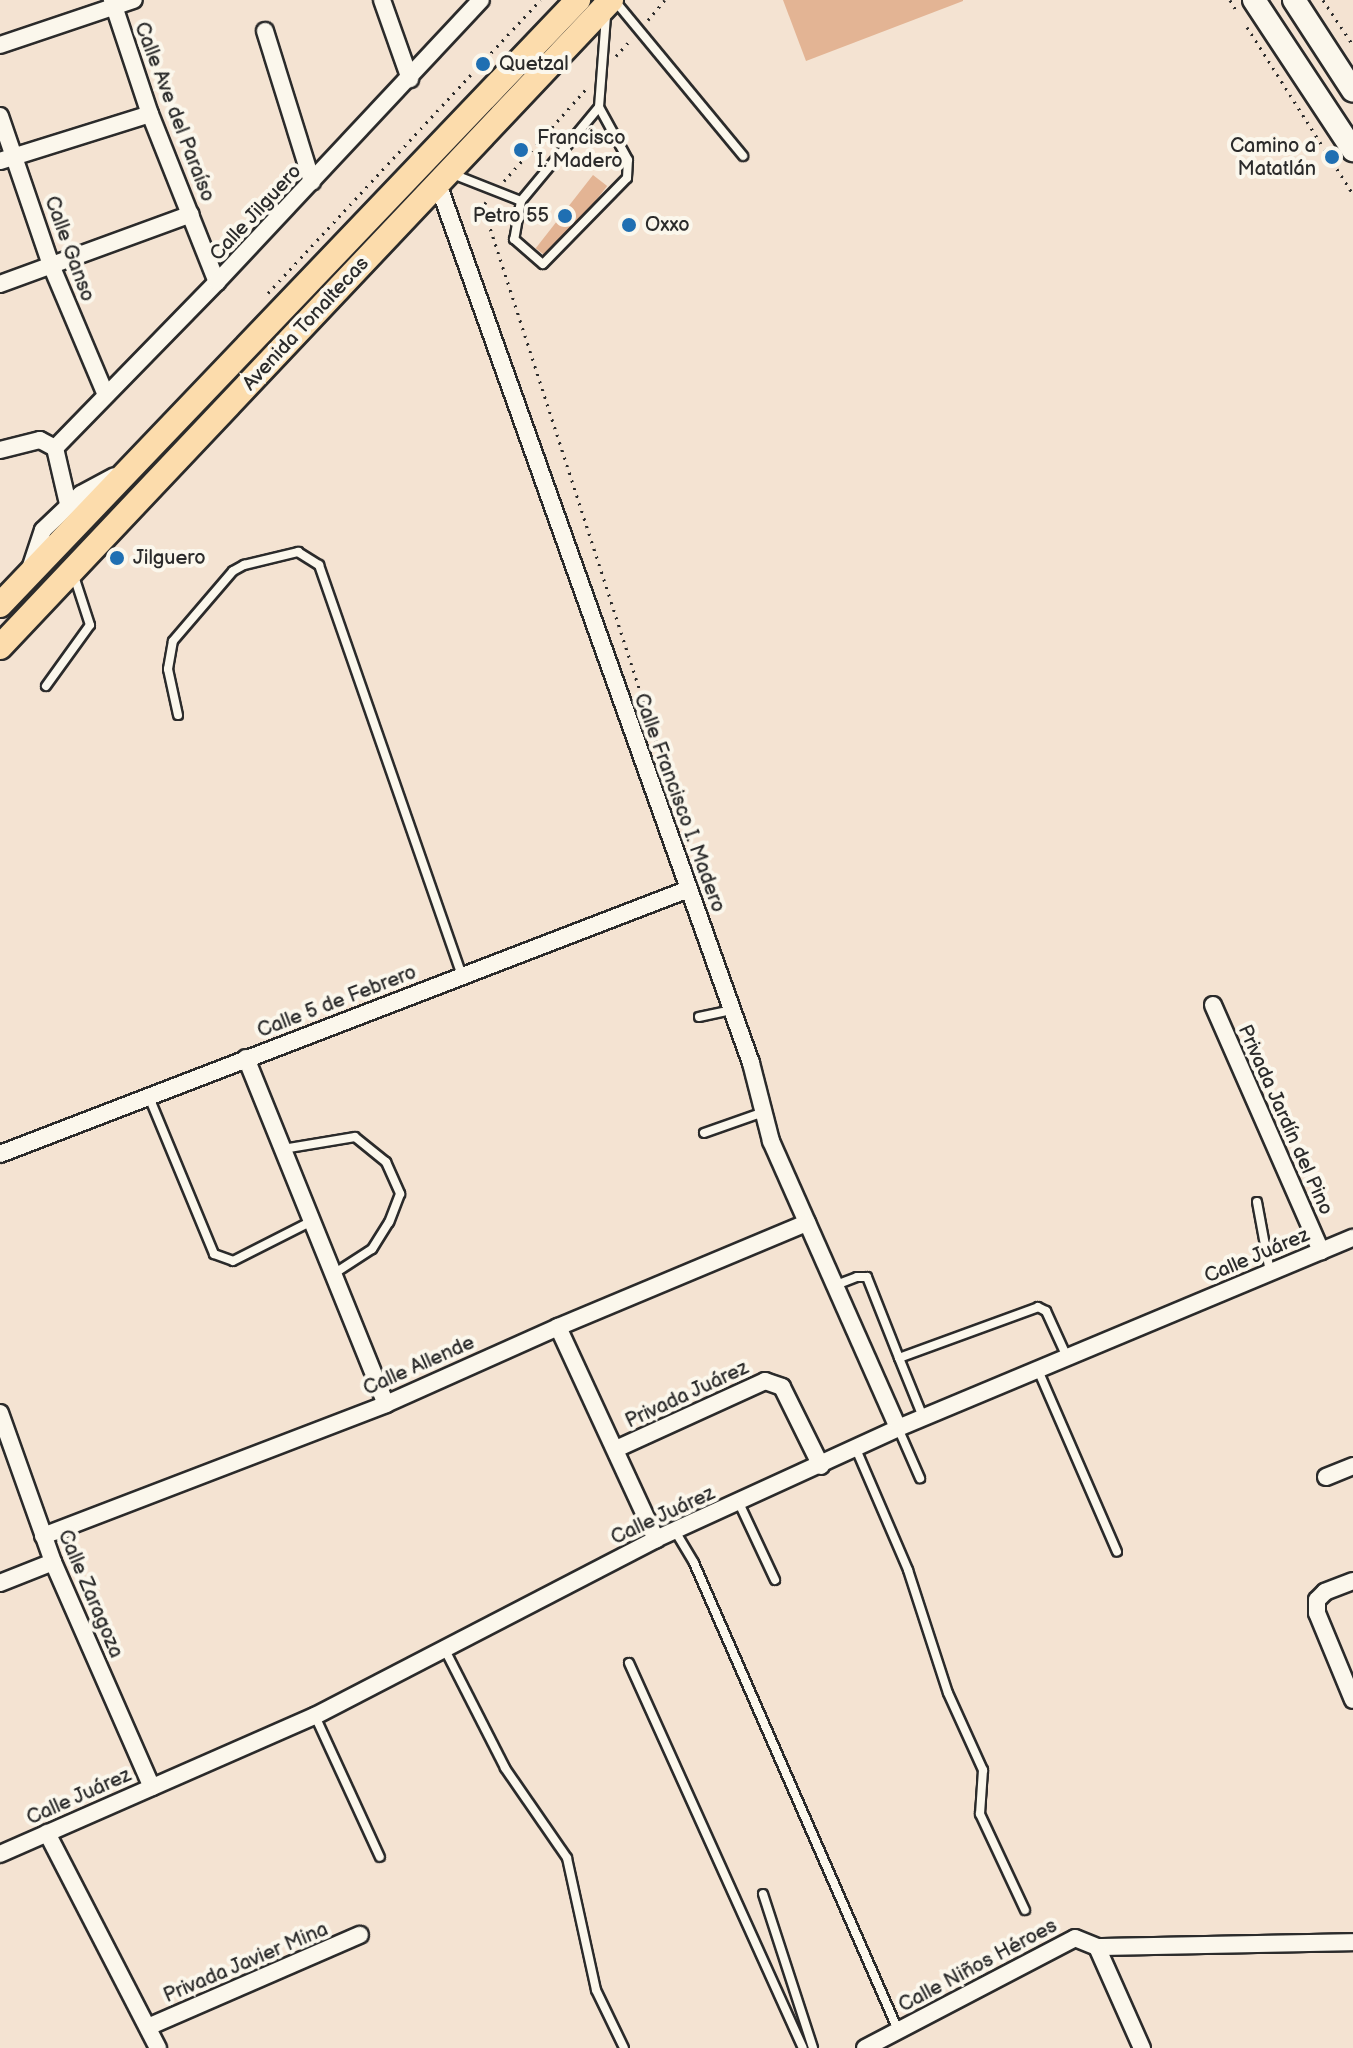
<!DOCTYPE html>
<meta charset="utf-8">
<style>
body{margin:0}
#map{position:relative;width:1353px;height:2048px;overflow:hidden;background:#f4e3d2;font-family:"Balsamiq Sans",sans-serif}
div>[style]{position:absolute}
.building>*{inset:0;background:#e3b494;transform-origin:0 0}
.path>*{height:3px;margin-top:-1.5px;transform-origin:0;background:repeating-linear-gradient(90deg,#2b2b2b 0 2px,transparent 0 8px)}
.roads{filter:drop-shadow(2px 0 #2b2b2b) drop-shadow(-2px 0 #2b2b2b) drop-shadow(0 2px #2b2b2b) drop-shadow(0 -2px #2b2b2b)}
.lane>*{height:8px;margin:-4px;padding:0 4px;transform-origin:4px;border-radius:4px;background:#fbf7ec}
.street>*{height:16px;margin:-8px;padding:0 8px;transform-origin:8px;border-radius:8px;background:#fbf7ec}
.secondary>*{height:22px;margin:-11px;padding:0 11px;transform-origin:11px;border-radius:11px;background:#fbf7ec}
.primary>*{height:24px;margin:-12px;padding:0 12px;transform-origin:12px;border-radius:12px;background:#fcdcac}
.dots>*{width:22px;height:22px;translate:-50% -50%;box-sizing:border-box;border:4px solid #fbf7ec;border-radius:50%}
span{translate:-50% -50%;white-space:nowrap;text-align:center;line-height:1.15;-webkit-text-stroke:8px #fbf7ec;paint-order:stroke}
.poi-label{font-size:20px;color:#2b2b2b}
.left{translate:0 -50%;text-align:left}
.right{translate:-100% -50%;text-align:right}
.street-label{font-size:20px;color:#2b2b2b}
</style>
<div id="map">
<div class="building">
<i style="clip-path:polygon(783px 0,963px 0,963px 1px,806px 61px)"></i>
<i style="left:593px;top:175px;width:18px;height:93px;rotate:38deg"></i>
</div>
<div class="path">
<i style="left:1230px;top:0;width:12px;rotate:59deg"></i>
<i style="left:1323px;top:0;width:54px;rotate:56.3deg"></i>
<i style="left:648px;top:20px;width:26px;rotate:-50deg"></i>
<i style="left:1247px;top:27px;width:198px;rotate:57.6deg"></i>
<i style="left:616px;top:56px;width:24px;rotate:-48deg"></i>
<i style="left:504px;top:181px;width:125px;rotate:-48.3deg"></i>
<i style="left:486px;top:202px;width:5px;rotate:127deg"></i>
<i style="left:483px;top:206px;width:588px;rotate:72.06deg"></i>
<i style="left:268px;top:293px;width:400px;rotate:-47.1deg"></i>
</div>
<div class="roads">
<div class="lane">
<i style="left:615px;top:1px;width:201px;rotate:50.4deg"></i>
<i style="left:450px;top:173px;width:76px;rotate:21.5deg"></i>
<i style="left:521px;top:201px;width:122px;rotate:-50.3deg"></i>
<i style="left:599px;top:107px;width:91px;rotate:-85.6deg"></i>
<i style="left:521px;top:201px;width:39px;rotate:100deg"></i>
<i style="left:514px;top:239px;width:38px;rotate:41deg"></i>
<i style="left:543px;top:264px;width:120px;rotate:-45.7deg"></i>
<i style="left:627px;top:178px;width:18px;rotate:-87deg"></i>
<i style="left:628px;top:160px;width:60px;rotate:-118.7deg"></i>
<i style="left:46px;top:686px;width:75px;rotate:-54.2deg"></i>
<i style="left:90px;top:625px;width:52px;rotate:-108.1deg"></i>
<i style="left:178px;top:715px;width:47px;rotate:-102.3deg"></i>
<i style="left:168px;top:669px;width:28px;rotate:-80deg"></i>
<i style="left:173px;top:641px;width:92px;rotate:-49.4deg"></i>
<i style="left:233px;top:571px;width:13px;rotate:-29deg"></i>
<i style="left:244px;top:565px;width:56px;rotate:-13.5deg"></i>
<i style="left:298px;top:552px;width:25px;rotate:32deg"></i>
<i style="left:319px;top:565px;width:435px;rotate:70.8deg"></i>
<i style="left:699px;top:1017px;width:34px;rotate:-12deg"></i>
<i style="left:149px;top:1097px;width:170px;rotate:67.5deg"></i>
<i style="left:214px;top:1254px;width:20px;rotate:20deg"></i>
<i style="left:233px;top:1261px;width:86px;rotate:-26.9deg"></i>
<i style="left:704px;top:1133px;width:64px;rotate:-19.3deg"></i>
<i style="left:283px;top:1149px;width:73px;rotate:-9.5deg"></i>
<i style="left:355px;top:1137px;width:40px;rotate:39deg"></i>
<i style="left:386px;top:1162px;width:35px;rotate:66deg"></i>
<i style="left:400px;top:1194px;width:30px;rotate:111deg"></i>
<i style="left:389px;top:1222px;width:32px;rotate:122deg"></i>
<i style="left:372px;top:1249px;width:48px;rotate:147deg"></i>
<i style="left:1257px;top:1202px;width:71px;rotate:79.5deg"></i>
<i style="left:836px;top:1285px;width:22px;rotate:-21deg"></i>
<i style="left:857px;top:1277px;width:10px"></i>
<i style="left:867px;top:1277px;width:87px;rotate:68.4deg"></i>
<i style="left:1038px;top:1370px;width:198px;rotate:66.5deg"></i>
<i style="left:923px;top:1417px;width:64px;rotate:-112.1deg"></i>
<i style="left:899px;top:1358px;width:148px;rotate:-20.1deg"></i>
<i style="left:1038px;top:1307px;width:9px;rotate:27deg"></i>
<i style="left:1046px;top:1311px;width:51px;rotate:65.5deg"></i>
<i style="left:898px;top:1428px;width:55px;rotate:66.3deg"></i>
<i style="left:856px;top:1449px;width:132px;rotate:66.7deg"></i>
<i style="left:908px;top:1570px;width:129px;rotate:72deg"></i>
<i style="left:948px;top:1693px;width:85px;rotate:65.6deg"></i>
<i style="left:983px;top:1770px;width:44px;rotate:93.9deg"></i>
<i style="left:980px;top:1814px;width:106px;rotate:64.9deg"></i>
<i style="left:739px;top:1503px;width:85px;rotate:64.9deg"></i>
<i style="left:675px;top:1531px;width:37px;rotate:59deg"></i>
<i style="left:694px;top:1563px;width:510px;rotate:66.4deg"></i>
<i style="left:445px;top:1650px;width:132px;rotate:63deg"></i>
<i style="left:505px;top:1768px;width:109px;rotate:55.4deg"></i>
<i style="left:567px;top:1858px;width:135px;rotate:77.6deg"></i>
<i style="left:596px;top:1990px;width:64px;rotate:64.2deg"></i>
<i style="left:629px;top:1663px;width:422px;rotate:65.7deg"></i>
<i style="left:315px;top:1716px;width:155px;rotate:65.3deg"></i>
<i style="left:763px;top:1894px;width:162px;rotate:72deg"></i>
</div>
<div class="street">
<i style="left:112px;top:0;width:120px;rotate:71.6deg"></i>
<i style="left:150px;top:114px;width:181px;rotate:68.3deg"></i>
<i style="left:382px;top:0;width:84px;rotate:70.5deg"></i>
<i style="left:265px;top:31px;width:158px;rotate:72.7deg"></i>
<i style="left:0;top:45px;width:141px;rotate:-18.6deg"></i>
<i style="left:0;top:116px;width:157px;rotate:71.1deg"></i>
<i style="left:51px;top:265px;width:141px;rotate:67.1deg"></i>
<i style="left:0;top:161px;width:157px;rotate:-17.4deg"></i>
<i style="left:438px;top:184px;width:933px;rotate:70.4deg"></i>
<i style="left:751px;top:1063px;width:81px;rotate:75.6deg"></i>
<i style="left:771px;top:1141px;width:314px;rotate:66.1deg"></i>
<i style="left:0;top:284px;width:203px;rotate:-20.1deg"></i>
<i style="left:55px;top:448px;width:232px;rotate:-45.7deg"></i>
<i style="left:217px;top:282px;width:386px;rotate:-46.9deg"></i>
<i style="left:0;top:450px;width:41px;rotate:-14deg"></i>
<i style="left:40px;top:440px;width:17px;rotate:28deg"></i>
<i style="left:55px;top:448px;width:57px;rotate:76.9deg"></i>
<i style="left:30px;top:569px;width:41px;rotate:-71.6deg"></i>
<i style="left:43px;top:530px;width:52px;rotate:-43.5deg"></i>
<i style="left:81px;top:494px;width:38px;rotate:-28deg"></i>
<i style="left:1213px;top:1005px;width:269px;rotate:66.3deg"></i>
<i style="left:246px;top:1058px;width:373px;rotate:68deg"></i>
<i style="left:0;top:1154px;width:738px;rotate:-21.04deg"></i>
<i style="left:558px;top:1327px;width:234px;rotate:65.2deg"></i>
<i style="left:0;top:1413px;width:158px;rotate:70.4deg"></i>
<i style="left:53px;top:1562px;width:246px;rotate:66.3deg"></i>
<i style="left:616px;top:1449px;width:164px;rotate:-24.5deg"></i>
<i style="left:765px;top:1381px;width:18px;rotate:19deg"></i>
<i style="left:782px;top:1387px;width:88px;rotate:63.7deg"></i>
<i style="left:1326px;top:1477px;width:29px;rotate:-22deg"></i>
<i style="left:43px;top:1536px;width:368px;rotate:-21deg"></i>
<i style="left:386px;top:1404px;width:188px;rotate:-24.1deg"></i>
<i style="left:558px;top:1327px;width:270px;rotate:-22.7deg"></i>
<i style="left:1353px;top:1581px;width:30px;rotate:159deg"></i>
<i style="left:1325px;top:1592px;width:11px;rotate:135deg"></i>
<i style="left:1317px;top:1600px;width:13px;rotate:90deg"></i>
<i style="left:1317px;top:1613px;width:94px;rotate:67.5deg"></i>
<i style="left:0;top:1583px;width:57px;rotate:-21.6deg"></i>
<i style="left:47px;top:1833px;width:242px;rotate:62.7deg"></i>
<i style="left:0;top:1854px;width:344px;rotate:-23.7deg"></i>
<i style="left:315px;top:1716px;width:384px;rotate:-27.4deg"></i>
<i style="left:656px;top:1539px;width:266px;rotate:-24.6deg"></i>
<i style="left:898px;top:1428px;width:493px;rotate:-22.7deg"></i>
<i style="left:1097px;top:1947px;width:256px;rotate:-1.1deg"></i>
<i style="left:148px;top:2027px;width:231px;rotate:-23.5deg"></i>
<i style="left:865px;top:2048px;width:237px;rotate:-27.6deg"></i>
<i style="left:1075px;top:1938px;width:24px;rotate:22deg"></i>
<i style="left:1097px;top:1947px;width:111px;rotate:66deg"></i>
</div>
<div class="secondary">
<i style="left:1254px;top:0;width:180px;rotate:56.6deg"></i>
<i style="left:1294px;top:0;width:108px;rotate:57deg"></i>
</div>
<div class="primary">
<i style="left:0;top:605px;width:837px;rotate:-46.31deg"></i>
<i style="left:0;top:647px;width:890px;rotate:-46.64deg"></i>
</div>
</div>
<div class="dots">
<i style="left:483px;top:64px;background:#1f6fb2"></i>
<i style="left:521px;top:150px;background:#1f6fb2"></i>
<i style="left:1332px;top:157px;background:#1f6fb2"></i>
<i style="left:565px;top:216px;background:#1f6fb2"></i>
<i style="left:629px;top:225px;background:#1f6fb2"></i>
<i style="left:117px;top:558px;background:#1f6fb2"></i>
</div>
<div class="poi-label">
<span class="left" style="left:499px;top:64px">Quetzal</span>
<span class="left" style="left:537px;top:150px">Francisco<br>I. Madero</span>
<span class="right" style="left:1316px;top:158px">Camino a<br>Matatlán</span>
<span class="right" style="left:549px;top:216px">Petro 55</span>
<span class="left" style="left:645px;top:225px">Oxxo</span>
<span class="left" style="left:133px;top:558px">Jilguero</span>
</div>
<div class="street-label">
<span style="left:174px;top:112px;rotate:69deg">Calle Ave del Paraíso</span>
<span style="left:256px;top:213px;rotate:-47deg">Calle Jilguero</span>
<span style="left:69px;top:249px;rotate:70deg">Calle Ganso</span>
<span style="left:306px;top:324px;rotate:-47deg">Avenida Tonaltecas</span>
<span style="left:679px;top:803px;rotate:70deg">Calle Francisco I. Madero</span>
<span style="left:337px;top:1002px;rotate:-21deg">Calle 5 de Febrero</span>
<span style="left:1285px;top:1120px;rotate:66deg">Privada Jardín del Pino</span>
<span style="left:1257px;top:1256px;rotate:-23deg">Calle Juárez</span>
<span style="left:419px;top:1366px;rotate:-24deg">Calle Allende</span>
<span style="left:687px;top:1395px;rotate:-25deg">Privada Juárez</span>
<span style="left:663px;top:1516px;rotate:-25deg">Calle Juárez</span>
<span style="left:90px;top:1594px;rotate:67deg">Calle Zaragoza</span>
<span style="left:79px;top:1797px;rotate:-24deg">Calle Juárez</span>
<span style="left:246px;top:1963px;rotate:-23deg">Privada Javier Mina</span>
<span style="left:978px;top:1966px;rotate:-28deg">Calle Niños Héroes</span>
</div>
</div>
